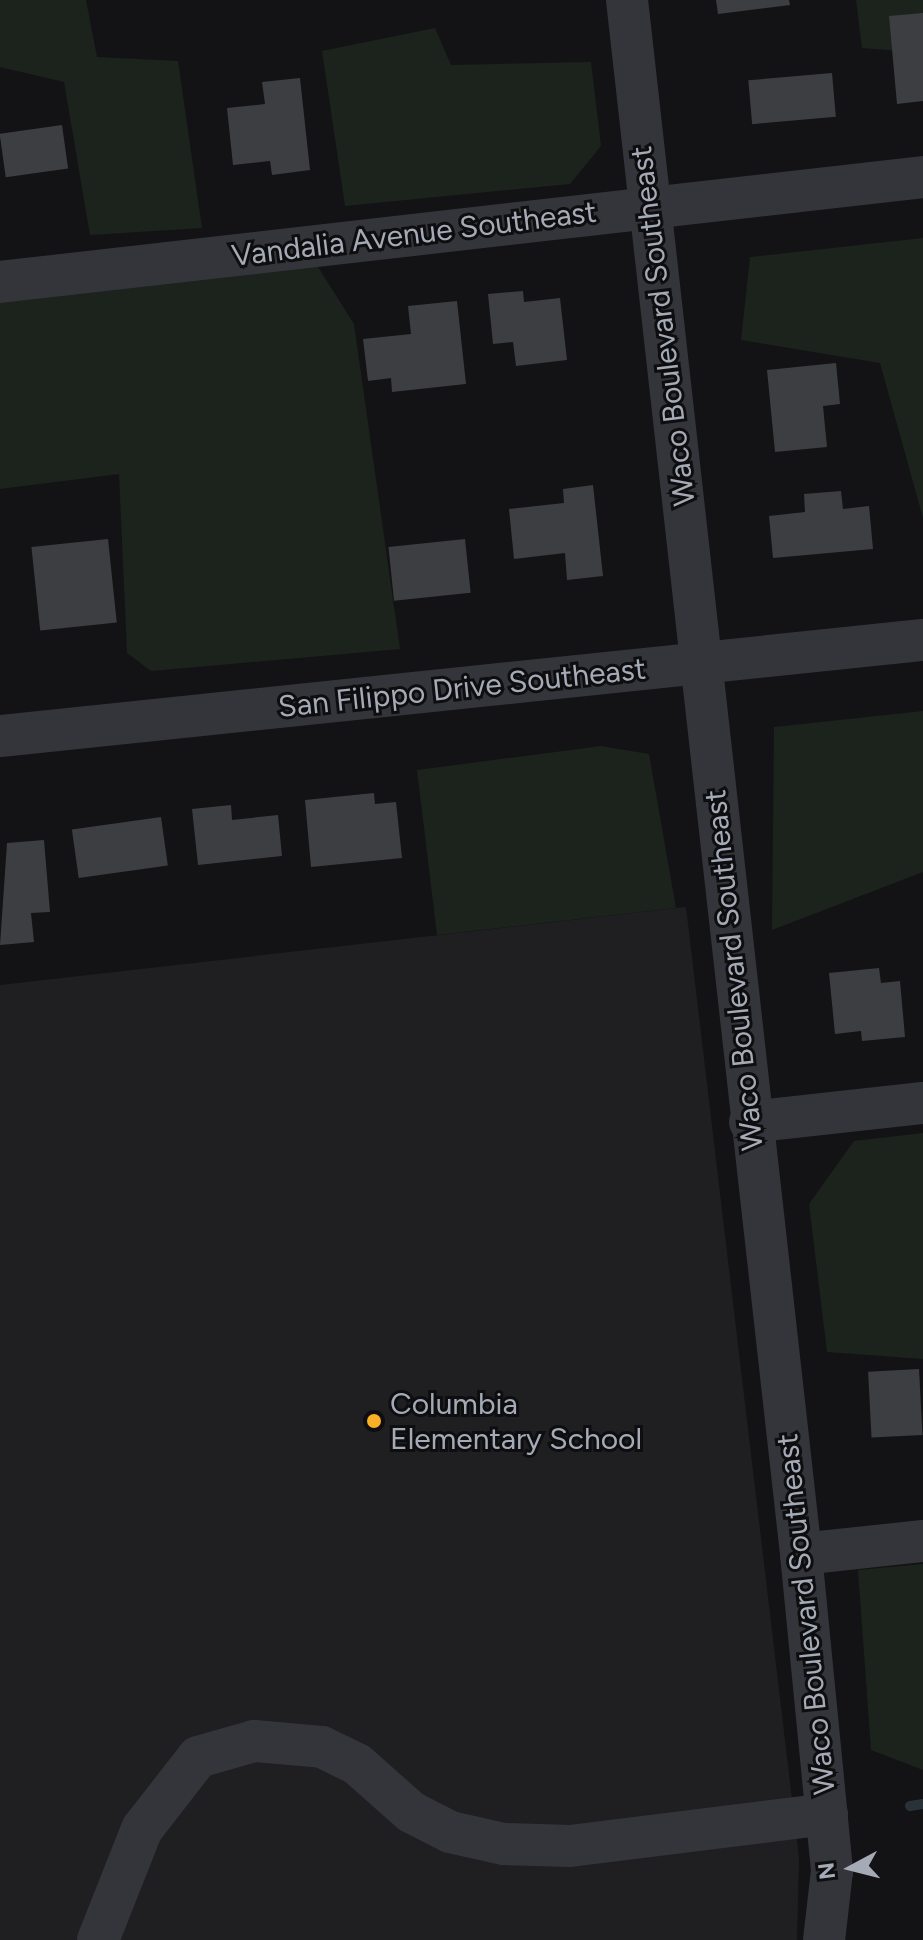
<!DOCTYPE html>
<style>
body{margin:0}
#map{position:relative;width:923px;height:1940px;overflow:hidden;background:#131315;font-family:Figtree,sans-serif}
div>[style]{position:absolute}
.built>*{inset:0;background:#1f1f22}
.green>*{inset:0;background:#1b231c}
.stream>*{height:10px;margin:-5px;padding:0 5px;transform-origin:5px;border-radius:5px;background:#293239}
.building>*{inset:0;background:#3d3e42;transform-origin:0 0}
.minor>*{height:42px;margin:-21px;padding:0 21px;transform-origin:21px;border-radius:21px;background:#34353a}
.dots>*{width:22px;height:22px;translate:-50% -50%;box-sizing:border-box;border:4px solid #0e0e10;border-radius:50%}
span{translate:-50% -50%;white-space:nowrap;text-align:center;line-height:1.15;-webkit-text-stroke:6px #0e0e10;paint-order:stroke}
.street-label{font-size:30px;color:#a4aab6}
.poi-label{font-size:30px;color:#a4aab6}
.left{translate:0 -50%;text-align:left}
.north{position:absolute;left:811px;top:1828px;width:80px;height:80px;-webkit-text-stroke:6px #0e0e10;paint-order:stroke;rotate:263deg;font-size:22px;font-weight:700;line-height:32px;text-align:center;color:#a4aab6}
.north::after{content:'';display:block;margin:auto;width:28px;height:36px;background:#a4aab6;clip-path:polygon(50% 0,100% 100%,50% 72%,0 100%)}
</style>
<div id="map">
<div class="built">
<i style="clip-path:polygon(686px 907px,799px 1858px,797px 1940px,0 1940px,0 985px)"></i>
</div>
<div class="green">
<i style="clip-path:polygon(0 0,86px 0,97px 57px,178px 61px,202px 228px,90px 235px,64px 82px,0 67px)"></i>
<i style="clip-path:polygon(856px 0,923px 0,923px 53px,862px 48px)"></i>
<i style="clip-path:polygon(435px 28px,451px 65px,591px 62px,601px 146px,570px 184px,345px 206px,322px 51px)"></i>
<i style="clip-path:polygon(923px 238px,923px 518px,880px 363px,741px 340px,750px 257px)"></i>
<i style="clip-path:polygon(318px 267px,354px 324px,400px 649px,151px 671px,127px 653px,119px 474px,0 489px,0 297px,240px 268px)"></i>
<i style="clip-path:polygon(923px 711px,923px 872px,772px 930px,774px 727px)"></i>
<i style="clip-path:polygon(601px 746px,649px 754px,676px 908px,437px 935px,417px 770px)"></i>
<i style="clip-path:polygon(923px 1133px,923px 1359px,827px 1352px,809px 1204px,854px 1141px)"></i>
<i style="clip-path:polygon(923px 1564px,923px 1770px,871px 1750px,858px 1570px)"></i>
</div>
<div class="stream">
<i style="left:910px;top:1806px;width:13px;rotate:-9deg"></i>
</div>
<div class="building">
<i style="clip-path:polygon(716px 0,789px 0,790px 5px,718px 14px)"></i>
<i style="clip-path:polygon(923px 13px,923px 101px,897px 104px,889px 16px)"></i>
<i style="left:832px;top:73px;width:44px;height:84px;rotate:85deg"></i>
<i style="clip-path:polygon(300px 78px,310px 170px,272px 175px,270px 161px,233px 165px,227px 108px,265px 104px,262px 82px)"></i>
<i style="left:62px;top:125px;width:44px;height:63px;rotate:82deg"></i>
<i style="clip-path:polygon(523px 291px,524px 302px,560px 298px,567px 360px,516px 366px,513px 342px,493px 344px,488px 294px)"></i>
<i style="clip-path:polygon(457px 301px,466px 384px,392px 392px,391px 378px,368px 381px,363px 339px,411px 334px,408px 306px)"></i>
<i style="clip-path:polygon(836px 363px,840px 404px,823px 406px,827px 447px,775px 452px,767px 370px)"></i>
<i style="clip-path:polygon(593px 485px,603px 576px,567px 580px,565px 553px,514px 559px,509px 509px,564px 503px,563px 489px)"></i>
<i style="clip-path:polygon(841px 491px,843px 509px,869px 506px,873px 549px,773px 558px,769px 516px,805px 512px,804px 494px)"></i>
<i style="left:108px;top:539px;width:84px;height:77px;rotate:84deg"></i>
<i style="left:465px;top:539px;width:54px;height:77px;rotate:84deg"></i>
<i style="clip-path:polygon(374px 793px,375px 804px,396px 802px,402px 858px,311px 867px,305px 800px)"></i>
<i style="clip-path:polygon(231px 805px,232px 820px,278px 815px,282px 856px,198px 865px,192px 809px)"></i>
<i style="left:161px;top:817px;width:49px;height:90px;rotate:82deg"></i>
<i style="clip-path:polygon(44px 840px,50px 912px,31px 913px,34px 942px,0 945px,7px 843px)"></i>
<i style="clip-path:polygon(879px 968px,881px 983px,900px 981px,905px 1037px,862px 1041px,861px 1031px,835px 1034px,829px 973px)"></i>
<i style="left:919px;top:1369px;width:66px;height:51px;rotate:87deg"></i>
</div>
<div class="minor">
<i style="left:627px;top:0;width:1564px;rotate:83.61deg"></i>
<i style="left:801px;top:1554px;width:319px;rotate:84.4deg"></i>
<i style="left:832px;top:1871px;width:69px;rotate:96.6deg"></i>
<i style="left:0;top:282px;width:929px;rotate:-6.49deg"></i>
<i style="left:0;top:736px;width:928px;rotate:-5.94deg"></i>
<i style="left:750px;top:1122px;width:174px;rotate:-6.3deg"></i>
<i style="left:801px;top:1554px;width:123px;rotate:-6.1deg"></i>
<i style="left:98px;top:1940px;width:119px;rotate:-68.4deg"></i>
<i style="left:142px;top:1829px;width:91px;rotate:-52.1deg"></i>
<i style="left:198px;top:1757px;width:58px;rotate:-15.9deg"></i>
<i style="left:254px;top:1741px;width:68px;rotate:5deg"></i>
<i style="left:322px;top:1747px;width:39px;rotate:26deg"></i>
<i style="left:357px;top:1764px;width:72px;rotate:41.6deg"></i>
<i style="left:411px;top:1812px;width:44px;rotate:27.1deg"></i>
<i style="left:450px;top:1832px;width:55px;rotate:12.5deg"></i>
<i style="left:504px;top:1844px;width:66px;rotate:1.7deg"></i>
<i style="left:570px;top:1846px;width:259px;rotate:-7.1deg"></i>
</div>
<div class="dots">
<i style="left:374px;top:1421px;background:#f9af27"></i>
</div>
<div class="street-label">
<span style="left:414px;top:234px;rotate:-7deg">Vandalia Avenue Southeast</span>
<span style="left:663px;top:326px;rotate:-97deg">Waco Boulevard Southeast</span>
<span style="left:462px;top:688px;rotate:-6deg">San Filippo Drive Southeast</span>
<span style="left:734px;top:970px;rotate:-96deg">Waco Boulevard Southeast</span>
<span style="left:806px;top:1614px;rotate:-96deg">Waco Boulevard Southeast</span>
</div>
<div class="poi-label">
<span class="left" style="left:390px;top:1421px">Columbia<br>Elementary School</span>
</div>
<div class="north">N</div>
</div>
